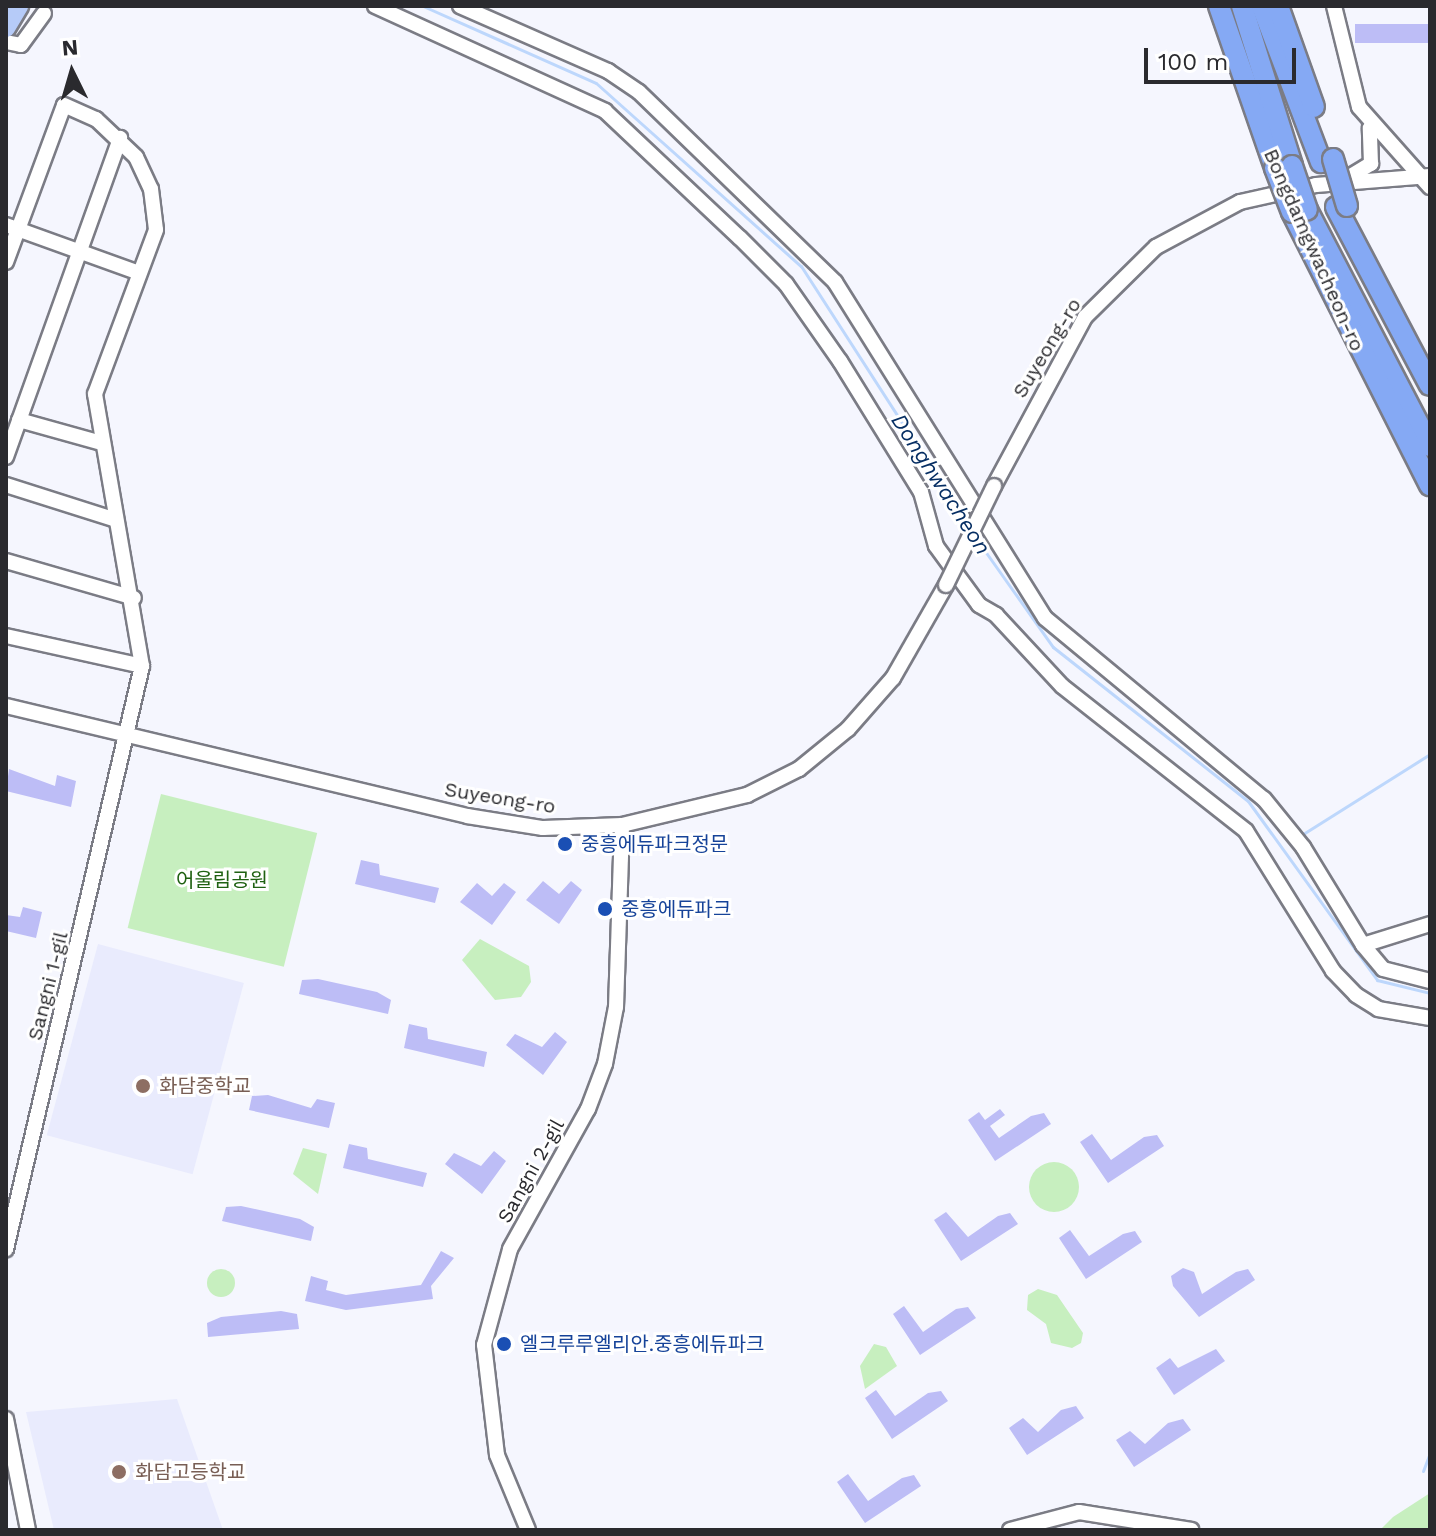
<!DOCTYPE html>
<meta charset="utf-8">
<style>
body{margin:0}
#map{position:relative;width:1436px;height:1536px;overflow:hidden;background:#f5f6fe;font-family:"Work Sans","Noto Sans KR",sans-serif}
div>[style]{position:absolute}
.built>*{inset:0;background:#e9ebfd;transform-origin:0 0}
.green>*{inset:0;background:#c7efbf;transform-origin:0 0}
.round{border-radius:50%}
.stream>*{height:3px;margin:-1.5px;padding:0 1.5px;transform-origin:1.5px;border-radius:1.5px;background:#bdd7fc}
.building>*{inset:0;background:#bdbdf6;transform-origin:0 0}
.roads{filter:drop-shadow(2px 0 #7b7c85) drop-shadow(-2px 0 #7b7c85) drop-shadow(0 2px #7b7c85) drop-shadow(0 -2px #7b7c85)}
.minor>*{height:14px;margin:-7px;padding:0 7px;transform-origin:7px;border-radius:7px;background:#fff}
.major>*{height:18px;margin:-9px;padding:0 9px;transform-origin:9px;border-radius:9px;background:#b6cbf8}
.highway>*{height:20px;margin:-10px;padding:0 10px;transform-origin:10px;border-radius:10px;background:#85a9f4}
.bridges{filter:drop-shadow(2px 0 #7b7c85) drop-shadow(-2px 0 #7b7c85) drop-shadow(0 2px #7b7c85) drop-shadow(0 -2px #7b7c85)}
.minor-bridge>*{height:14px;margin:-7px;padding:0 7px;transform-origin:7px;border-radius:7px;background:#fff}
.highway-bridge>*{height:20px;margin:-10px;padding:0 10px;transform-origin:10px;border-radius:10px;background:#85a9f4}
.dots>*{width:22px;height:22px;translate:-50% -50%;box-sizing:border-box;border:4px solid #fff;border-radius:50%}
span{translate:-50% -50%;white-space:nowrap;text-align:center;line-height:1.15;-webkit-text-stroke:6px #fff;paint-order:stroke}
.street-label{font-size:20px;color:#2a2a2e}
.transit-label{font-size:20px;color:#164399}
.left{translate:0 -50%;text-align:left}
.park-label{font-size:20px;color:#1f6112}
.education-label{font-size:20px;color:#785e54}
.water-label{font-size:22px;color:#062e63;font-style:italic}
.frame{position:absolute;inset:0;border:8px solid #2a2a2e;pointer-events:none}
.north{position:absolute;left:32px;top:32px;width:80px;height:80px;-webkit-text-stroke:6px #fff;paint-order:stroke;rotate:355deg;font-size:22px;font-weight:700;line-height:32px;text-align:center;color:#2a2a2e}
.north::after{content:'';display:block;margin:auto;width:28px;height:36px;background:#2a2a2e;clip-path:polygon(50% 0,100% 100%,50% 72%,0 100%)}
.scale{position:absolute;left:1144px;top:48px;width:152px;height:36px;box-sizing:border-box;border:4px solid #2a2a2e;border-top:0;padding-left:10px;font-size:24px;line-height:28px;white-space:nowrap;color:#2a2a2e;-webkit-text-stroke:6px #fff;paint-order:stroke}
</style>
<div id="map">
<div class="built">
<i style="left:98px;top:944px;width:151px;height:198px;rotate:15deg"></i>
<i style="clip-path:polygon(177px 1399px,223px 1530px,54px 1530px,26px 1412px)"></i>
</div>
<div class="green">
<i style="left:161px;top:794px;width:161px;height:138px;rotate:14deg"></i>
<i style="clip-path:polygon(480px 939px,529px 966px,531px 982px,521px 997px,495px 1000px,462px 960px)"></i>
<i style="clip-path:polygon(303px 1148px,327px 1154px,318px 1194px,293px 1174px)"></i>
<i class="round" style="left:1029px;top:1162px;width:50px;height:50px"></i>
<i class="round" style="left:207px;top:1269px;width:28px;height:28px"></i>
<i style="clip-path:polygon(1038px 1289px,1057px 1295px,1083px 1333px,1081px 1343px,1072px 1348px,1051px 1343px,1046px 1324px,1027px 1310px,1028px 1295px)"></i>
<i style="clip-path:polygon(874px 1344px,886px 1347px,897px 1366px,865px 1389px,860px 1366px)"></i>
<i style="clip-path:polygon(1430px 1493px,1430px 1530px,1380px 1530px,1393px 1517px)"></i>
</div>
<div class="stream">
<i style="left:423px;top:6px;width:189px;rotate:24deg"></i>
<i style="left:596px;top:83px;width:275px;rotate:41.8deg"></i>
<i style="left:801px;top:266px;width:310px;rotate:57.2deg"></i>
<i style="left:975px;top:537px;width:135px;rotate:54.7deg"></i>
<i style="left:1053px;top:647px;width:248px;rotate:38.3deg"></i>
<i style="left:1248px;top:801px;width:221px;rotate:54.2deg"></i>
<i style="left:1377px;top:980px;width:55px;rotate:13.8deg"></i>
<i style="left:1303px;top:834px;width:150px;rotate:-32.2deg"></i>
<i style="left:1423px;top:1471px;width:19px;rotate:-69deg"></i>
</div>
<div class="building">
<i style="left:1430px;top:24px;width:19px;height:75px;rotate:90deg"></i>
<i style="clip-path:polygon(9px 769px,55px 786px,57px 775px,76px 781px,71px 807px,6px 791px)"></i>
<i style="clip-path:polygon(361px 860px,379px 864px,380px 875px,439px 888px,435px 903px,355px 884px)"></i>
<i style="clip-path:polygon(543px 881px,559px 894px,571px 881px,582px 890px,559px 924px,526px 900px)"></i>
<i style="clip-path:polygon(477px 883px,492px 896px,504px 883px,516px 892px,492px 925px,460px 902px)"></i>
<i style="clip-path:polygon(23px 907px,42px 912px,36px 938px,6px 931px,6px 915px,20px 917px)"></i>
<i style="clip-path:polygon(318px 979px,377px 992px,391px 1000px,388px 1014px,299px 994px,302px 980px)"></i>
<i style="clip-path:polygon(409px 1024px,427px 1028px,428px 1039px,487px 1052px,484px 1067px,404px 1048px)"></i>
<i style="clip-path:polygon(555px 1032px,567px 1042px,543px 1075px,506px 1045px,515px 1034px,542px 1047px)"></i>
<i style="clip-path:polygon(268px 1095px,311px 1108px,317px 1099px,335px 1103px,329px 1128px,249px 1110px,252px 1096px)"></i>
<i style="clip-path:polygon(1000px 1109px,1005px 1115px,990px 1126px,999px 1138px,1031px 1116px,1044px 1113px,1051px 1124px,995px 1161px,968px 1120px,979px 1112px,985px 1120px)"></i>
<i style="clip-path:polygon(1092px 1134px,1111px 1160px,1144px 1137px,1157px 1135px,1164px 1146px,1108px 1183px,1080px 1142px)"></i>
<i style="clip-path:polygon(349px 1144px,367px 1148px,368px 1159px,427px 1173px,423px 1187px,343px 1168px)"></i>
<i style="clip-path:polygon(494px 1151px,506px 1161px,482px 1194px,445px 1164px,454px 1153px,481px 1166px)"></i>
<i style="clip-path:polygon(241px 1206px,300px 1219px,314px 1227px,311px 1241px,222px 1221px,226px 1207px)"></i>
<i style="clip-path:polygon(946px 1212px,968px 1237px,998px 1216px,1010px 1213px,1018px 1224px,961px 1261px,934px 1220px)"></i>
<i style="clip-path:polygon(1070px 1230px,1089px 1256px,1123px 1234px,1135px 1231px,1142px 1242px,1086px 1279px,1059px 1238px)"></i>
<i style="clip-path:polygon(441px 1251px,454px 1258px,431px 1286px,433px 1299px,346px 1310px,305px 1301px,311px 1276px,328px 1281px,326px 1290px,346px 1295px,421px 1285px)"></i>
<i style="clip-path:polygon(1183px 1268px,1194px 1272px,1202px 1294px,1236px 1272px,1248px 1269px,1255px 1280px,1199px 1317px,1173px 1286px,1171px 1276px)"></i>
<i style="clip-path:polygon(904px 1306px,923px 1332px,956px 1309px,968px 1307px,976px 1318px,920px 1355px,893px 1314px)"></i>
<i style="clip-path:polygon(281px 1311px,297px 1314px,299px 1329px,208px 1337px,207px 1323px,221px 1317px)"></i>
<i style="clip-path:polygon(1216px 1349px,1225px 1361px,1174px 1395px,1156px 1368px,1170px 1358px,1178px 1368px)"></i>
<i style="clip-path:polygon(876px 1390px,895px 1416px,928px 1393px,941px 1391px,948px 1401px,892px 1439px,865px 1398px)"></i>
<i style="clip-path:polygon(1076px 1406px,1084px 1418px,1027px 1455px,1009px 1428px,1023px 1418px,1038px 1432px,1061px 1410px)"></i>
<i style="clip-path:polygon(1183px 1419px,1191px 1430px,1134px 1467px,1116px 1440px,1130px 1431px,1145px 1444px,1168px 1423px)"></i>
<i style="clip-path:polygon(848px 1474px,868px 1501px,902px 1478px,914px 1475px,921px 1486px,865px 1523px,837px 1482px)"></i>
</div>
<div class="roads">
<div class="minor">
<i style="left:375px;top:6px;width:253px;rotate:24.5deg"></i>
<i style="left:605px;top:111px;width:185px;rotate:43.3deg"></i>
<i style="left:740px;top:238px;width:65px;rotate:45deg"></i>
<i style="left:786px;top:284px;width:94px;rotate:55deg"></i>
<i style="left:840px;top:361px;width:154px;rotate:58.3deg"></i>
<i style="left:921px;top:492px;width:56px;rotate:74.5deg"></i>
<i style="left:936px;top:546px;width:73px;rotate:53.9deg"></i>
<i style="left:979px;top:605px;width:20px;rotate:30deg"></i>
<i style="left:996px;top:615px;width:97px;rotate:47.1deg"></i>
<i style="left:1062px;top:686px;width:234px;rotate:38.2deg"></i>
<i style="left:1246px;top:831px;width:165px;rotate:58.1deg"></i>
<i style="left:1333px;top:971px;width:33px;rotate:46deg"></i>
<i style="left:1356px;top:995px;width:26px;rotate:32deg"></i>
<i style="left:1378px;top:1009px;width:53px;rotate:9.8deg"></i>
<i style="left:460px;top:6px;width:162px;rotate:23.7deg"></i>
<i style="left:608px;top:71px;width:37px;rotate:34deg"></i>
<i style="left:639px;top:92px;width:273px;rotate:44.1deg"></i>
<i style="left:835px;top:282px;width:396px;rotate:58deg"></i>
<i style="left:1045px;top:618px;width:284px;rotate:39.6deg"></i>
<i style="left:1264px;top:799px;width:62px;rotate:50.9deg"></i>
<i style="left:1303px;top:847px;width:115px;rotate:58.5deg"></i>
<i style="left:1363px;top:945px;width:70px;rotate:-17.4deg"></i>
<i style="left:1334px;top:6px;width:104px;rotate:76.1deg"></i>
<i style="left:1359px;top:107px;width:107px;rotate:48.4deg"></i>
<i style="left:6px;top:42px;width:15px;rotate:11deg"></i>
<i style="left:21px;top:45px;width:39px;rotate:-54deg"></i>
<i style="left:1349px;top:177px;width:26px;rotate:-31deg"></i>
<i style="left:1371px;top:164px;width:36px;rotate:-92deg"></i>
<i style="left:6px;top:225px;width:141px;rotate:19.8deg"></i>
<i style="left:6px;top:262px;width:167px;rotate:-69.7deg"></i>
<i style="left:64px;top:105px;width:35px;rotate:24deg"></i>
<i style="left:96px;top:119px;width:55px;rotate:43.5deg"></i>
<i style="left:136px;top:157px;width:35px;rotate:65deg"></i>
<i style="left:151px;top:189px;width:41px;rotate:83deg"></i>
<i style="left:156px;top:230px;width:175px;rotate:110.4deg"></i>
<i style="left:95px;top:394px;width:276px;rotate:80.2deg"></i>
<i style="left:142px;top:666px;width:599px;rotate:103.13deg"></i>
<i style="left:19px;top:420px;width:82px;rotate:15.6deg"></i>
<i style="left:6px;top:457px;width:339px;rotate:-70.3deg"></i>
<i style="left:6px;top:485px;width:112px;rotate:17.6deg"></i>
<i style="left:994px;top:486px;width:192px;rotate:-61.7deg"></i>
<i style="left:1085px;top:317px;width:100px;rotate:-44.6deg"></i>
<i style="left:1156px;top:247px;width:95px;rotate:-28.2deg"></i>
<i style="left:1240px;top:202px;width:78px;rotate:-12.6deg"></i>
<i style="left:1316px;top:185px;width:114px;rotate:-4.5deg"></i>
<i style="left:6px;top:561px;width:133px;rotate:16.1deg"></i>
<i style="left:6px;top:636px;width:139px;rotate:12.4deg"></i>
<i style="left:6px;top:706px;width:474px;rotate:13.4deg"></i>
<i style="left:467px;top:816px;width:77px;rotate:9deg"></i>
<i style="left:543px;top:828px;width:79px;rotate:-2.2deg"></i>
<i style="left:622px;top:825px;width:129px;rotate:-13.5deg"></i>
<i style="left:747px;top:795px;width:58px;rotate:-26.6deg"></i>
<i style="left:799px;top:769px;width:63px;rotate:-39.2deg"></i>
<i style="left:848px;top:729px;width:68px;rotate:-48.6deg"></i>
<i style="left:893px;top:678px;width:107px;rotate:-60.3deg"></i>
<i style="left:1363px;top:945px;width:31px;rotate:50deg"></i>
<i style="left:1383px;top:969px;width:49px;rotate:14.3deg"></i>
<i style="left:6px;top:1419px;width:113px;rotate:78.8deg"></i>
<i style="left:528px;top:1530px;width:81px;rotate:-112.5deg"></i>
<i style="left:497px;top:1455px;width:111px;rotate:-96.7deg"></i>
<i style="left:484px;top:1345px;width:99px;rotate:-74.8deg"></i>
<i style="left:510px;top:1249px;width:160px;rotate:-60.9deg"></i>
<i style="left:588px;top:1109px;width:48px;rotate:-69.3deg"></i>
<i style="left:605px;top:1064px;width:58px;rotate:-79.1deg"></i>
<i style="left:616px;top:1007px;width:182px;rotate:-88.1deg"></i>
<i style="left:1010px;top:1530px;width:71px;rotate:-14.6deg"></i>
<i style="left:1079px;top:1512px;width:114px;rotate:9.1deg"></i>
</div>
<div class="major">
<i style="left:6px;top:28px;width:26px;rotate:-59deg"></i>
</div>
<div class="highway">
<i style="left:1219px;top:6px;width:171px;rotate:70.9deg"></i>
<i style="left:1242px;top:6px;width:168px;rotate:72.6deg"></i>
<i style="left:1262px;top:6px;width:167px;rotate:69.3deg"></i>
<i style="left:1278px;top:6px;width:107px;rotate:70.4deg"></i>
<i style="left:1336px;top:207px;width:201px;rotate:62.2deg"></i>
<i style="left:1307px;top:210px;width:266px;rotate:62.5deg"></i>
<i style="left:1292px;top:212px;width:306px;rotate:63.2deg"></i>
</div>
</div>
<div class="bridges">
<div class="minor-bridge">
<i style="left:946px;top:585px;width:110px;rotate:-64.1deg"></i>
</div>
<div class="highway-bridge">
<i style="left:1333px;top:159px;width:49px;rotate:73.4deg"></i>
<i style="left:1292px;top:166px;width:46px;rotate:71.2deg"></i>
<i style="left:1275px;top:168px;width:47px;rotate:68.9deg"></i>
</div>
</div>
<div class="dots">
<i style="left:565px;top:844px;background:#1a4fb4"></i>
<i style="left:605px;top:909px;background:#1a4fb4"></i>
<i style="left:143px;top:1086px;background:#8d6e63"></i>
<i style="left:504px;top:1344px;background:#1a4fb4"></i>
<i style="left:119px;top:1472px;background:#8d6e63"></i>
</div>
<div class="street-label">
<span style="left:1314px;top:250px;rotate:66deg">Bongdamgwacheon-ro</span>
<span style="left:1047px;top:348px;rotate:-59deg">Suyeong-ro</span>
<span style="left:500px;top:798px;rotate:9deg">Suyeong-ro</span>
<span style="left:48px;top:986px;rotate:-76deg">Sangni 1-gil</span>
<span style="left:531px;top:1171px;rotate:-61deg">Sangni 2-gil</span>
</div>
<div class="transit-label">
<span class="left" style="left:581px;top:844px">중흥에듀파크정문</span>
<span class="left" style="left:621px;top:909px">중흥에듀파크</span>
<span class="left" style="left:520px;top:1344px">엘크루루엘리안.중흥에듀파크</span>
</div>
<div class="park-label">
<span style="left:222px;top:880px">어울림공원</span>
</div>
<div class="education-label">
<span class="left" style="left:159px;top:1086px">화담중학교</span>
<span class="left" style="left:135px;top:1472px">화담고등학교</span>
</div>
<div class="water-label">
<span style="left:941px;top:484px;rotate:57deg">Donghwacheon</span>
</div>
<div class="frame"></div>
<div class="north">N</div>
<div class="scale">100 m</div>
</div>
